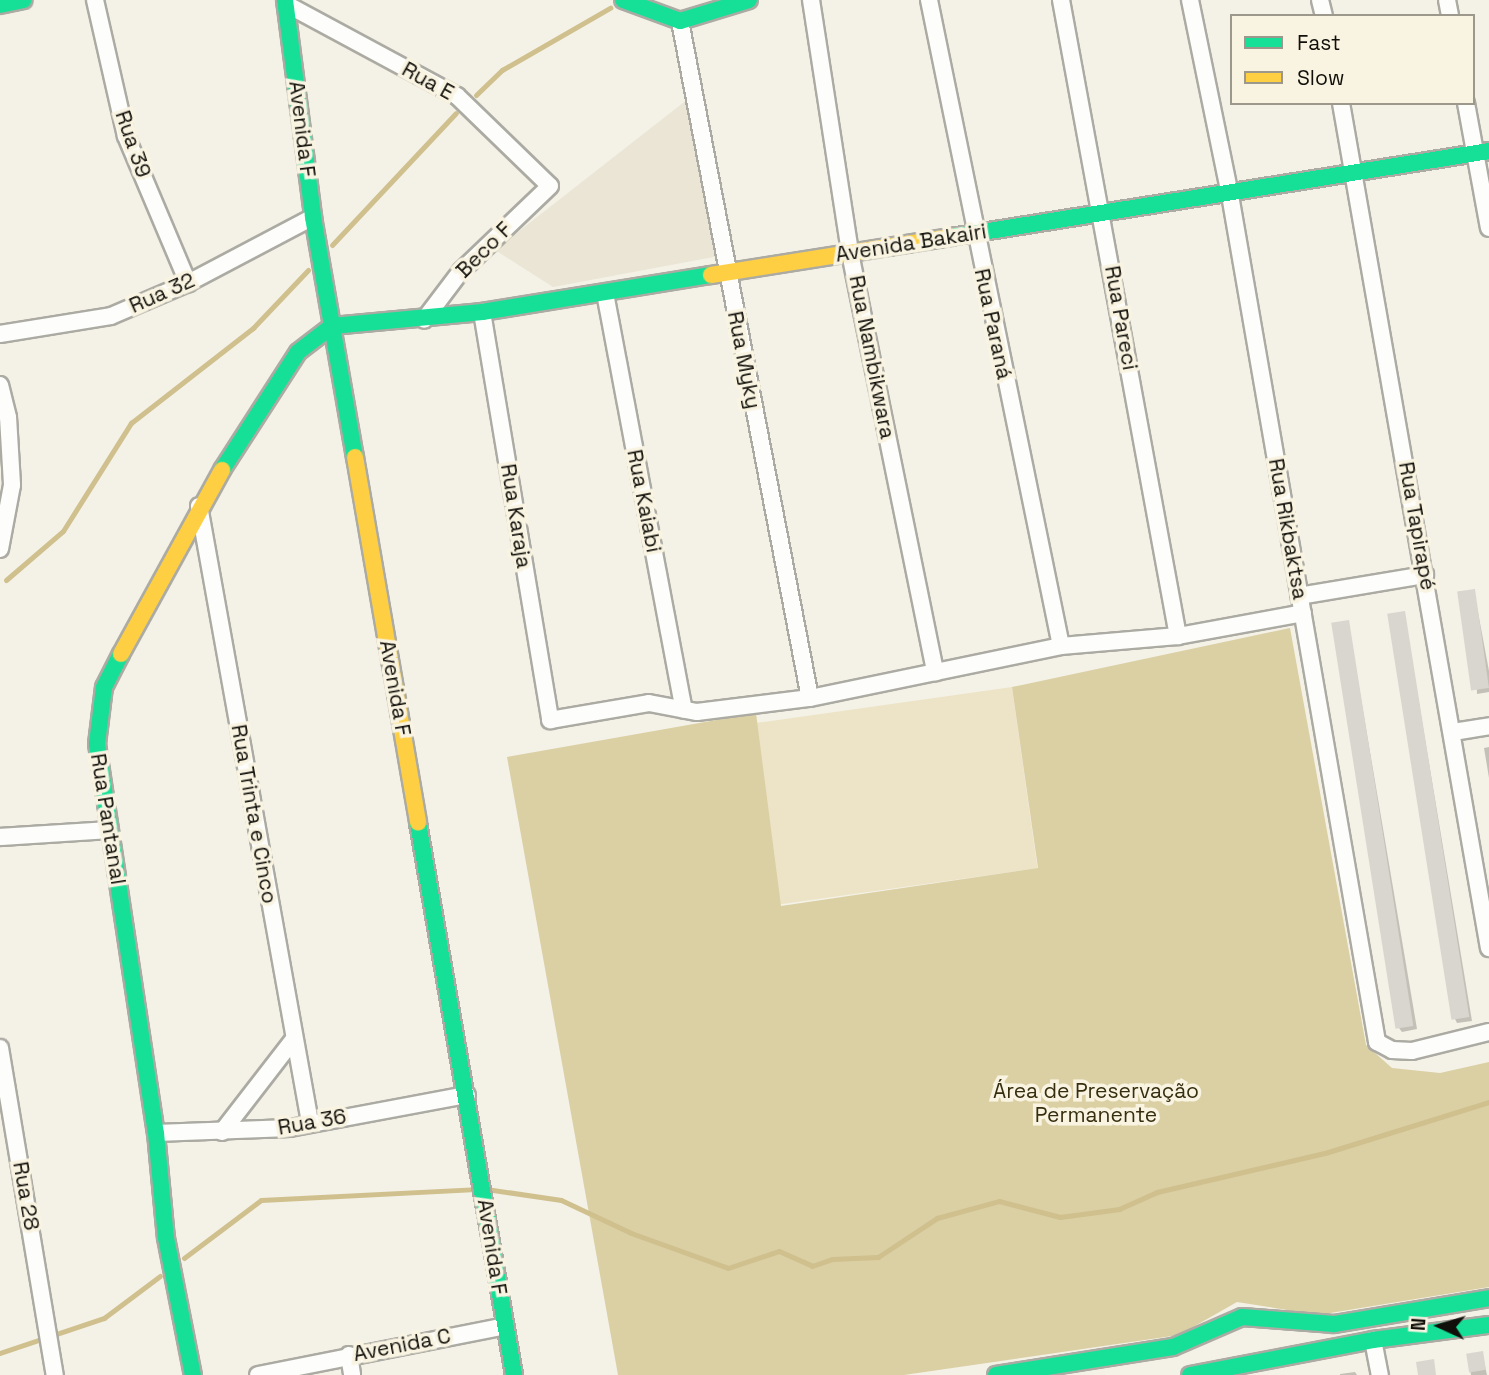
<!DOCTYPE html>
<meta charset="utf-8">
<style>
body{margin:0}
#map{position:relative;width:1489px;height:1375px;overflow:hidden;background:#f4f1e7;font-family:"Space Grotesk",sans-serif}
div>[style]{position:absolute}
.built>*{inset:0;background:#eae5d4}
.green>*{inset:0;background:#ede4c7;transform-origin:0 0}
.forest>*{inset:0;background:#dbcfa4}
.shadow>*{inset:0;background:#0003}
.stream>*{height:5px;margin:-2.5px;padding:0 2.5px;transform-origin:2.5px;border-radius:2.5px;background:#cfc08d}
.building>*{inset:0;background:#d8d6ce;transform-origin:0 0}
.roads{filter:drop-shadow(2px 0 #acaba3) drop-shadow(-2px 0 #acaba3) drop-shadow(0 2px #acaba3) drop-shadow(0 -2px #acaba3)}
.street>*{height:16px;margin:-8px;padding:0 8px;transform-origin:8px;border-radius:8px;background:#fdfdfb}
.fast>*{height:16px;margin:-8px;padding:0 8px;transform-origin:8px;border-radius:8px;background:#16e098}
.slow>*{height:16px;margin:-8px;padding:0 8px;transform-origin:8px;border-radius:8px;background:#ffcf43}
span{translate:-50% -50%;white-space:nowrap;text-align:center;line-height:1.15;-webkit-text-stroke:7px #f9f4e2;paint-order:stroke}
.street-label{font-size:21px;color:#110f09}
.park-label{font-size:21px;color:#362e0e}
.legend{position:absolute;left:1230px;top:14px;width:245px;height:91px;box-sizing:border-box;background:#f9f4e2;border:2px solid #9c988b;margin:0;padding:9px 12px;list-style:none;font-size:21px;color:#110f09}
.legend li{display:flex;align-items:center;gap:14px;height:35px}
.legend b{width:35px;border:2px solid #9c988b}
.north{position:absolute;left:1405px;top:1291px;width:70px;height:70px;-webkit-text-stroke:5px #f9f4e2;paint-order:stroke;rotate:274deg;font-size:19px;font-weight:700;line-height:28px;text-align:center;color:#110f09}
.north::after{content:'';display:block;margin:auto;width:24px;height:32px;background:#110f09;clip-path:polygon(50% 0,100% 100%,50% 72%,0 100%)}
</style>
<div id="map">
<div class="built">
<i style="clip-path:polygon(688px 99px,719px 256px,553px 287px,495px 250px)"></i>
</div>
<div class="green">
<i style="left:1012px;top:687px;width:183px;height:261px;rotate:82deg"></i>
</div>
<div class="forest">
<i style="clip-path:polygon(1290px 628px,1366px 1045px,1392px 1068px,1440px 1073px,1489px 1062px,1489px 1287px,1318px 1315px,1237px 1302px,1179px 1335px,904px 1375px,618px 1375px,507px 757px,756px 713px,781px 906px,1038px 868px,1012px 687px)"></i>
</div>
<div class="shadow">
<i style="clip-path:polygon(1474px 591px,1489px 671px,1489px 692px,1477px 694px)"></i>
<i style="clip-path:polygon(1404px 613px,1472px 1021px,1457px 1023px,1455px 1019px)"></i>
<i style="clip-path:polygon(1348px 622px,1417px 1029px,1402px 1032px,1399px 1028px)"></i>
<i style="clip-path:polygon(1489px 747px,1489px 778px,1484px 748px)"></i>
<i style="clip-path:polygon(1482px 1353px,1487px 1375px,1471px 1375px,1468px 1355px)"></i>
<i style="clip-path:polygon(1355px 1372px,1357px 1375px,1340px 1375px,1340px 1374px)"></i>
</div>
<div class="stream">
<i style="left:476px;top:95px;width:36px;rotate:-44deg"></i>
<i style="left:502px;top:70px;width:125px;rotate:-29.9deg"></i>
<i style="left:332px;top:245px;width:181px;rotate:-46.8deg"></i>
<i style="left:6px;top:580px;width:75px;rotate:-40.7deg"></i>
<i style="left:63px;top:531px;width:128px;rotate:-57.8deg"></i>
<i style="left:131px;top:423px;width:155px;rotate:-37.9deg"></i>
<i style="left:253px;top:328px;width:80px;rotate:-46.5deg"></i>
<i style="left:486px;top:1189px;width:76px;rotate:8.3deg"></i>
<i style="left:561px;top:1200px;width:77px;rotate:25.2deg"></i>
<i style="left:631px;top:1233px;width:103px;rotate:19.8deg"></i>
<i style="left:728px;top:1268px;width:54px;rotate:-18.4deg"></i>
<i style="left:779px;top:1251px;width:36px;rotate:24deg"></i>
<i style="left:812px;top:1266px;width:21px;rotate:-19deg"></i>
<i style="left:832px;top:1259px;width:46px;rotate:-2.5deg"></i>
<i style="left:878px;top:1257px;width:71px;rotate:-33.5deg"></i>
<i style="left:937px;top:1218px;width:64px;rotate:-15.3deg"></i>
<i style="left:999px;top:1201px;width:63px;rotate:14.7deg"></i>
<i style="left:1060px;top:1217px;width:60px;rotate:-7.7deg"></i>
<i style="left:1119px;top:1209px;width:42px;rotate:-24.1deg"></i>
<i style="left:1157px;top:1192px;width:172px;rotate:-13.1deg"></i>
<i style="left:1325px;top:1153px;width:172px;rotate:-17.3deg"></i>
<i style="left:184px;top:1258px;width:96px;rotate:-37deg"></i>
<i style="left:261px;top:1200px;width:215px;rotate:-2.9deg"></i>
<i style="left:0;top:1353px;width:110px;rotate:-18.6deg"></i>
<i style="left:104px;top:1318px;width:70px;rotate:-36.9deg"></i>
</div>
<div class="building">
<i style="left:1475px;top:589px;width:100px;height:18px;rotate:82deg"></i>
<i style="left:1405px;top:611px;width:411px;height:18px;rotate:81deg"></i>
<i style="left:1349px;top:620px;width:411px;height:18px;rotate:81deg"></i>
<i style="left:1483px;top:1351px;width:19px;height:17px;rotate:81deg"></i>
<i style="clip-path:polygon(1434px 1359px,1436px 1375px,1418px 1375px,1416px 1362px)"></i>
</div>
<div class="roads">
<div class="street">
<i style="left:95px;top:0;width:139px;rotate:77.2deg"></i>
<i style="left:126px;top:136px;width:160px;rotate:67.1deg"></i>
<i style="left:811px;top:0;width:256px;rotate:81.2deg"></i>
<i style="left:850px;top:253px;width:428px;rotate:78.5deg"></i>
<i style="left:929px;top:0;width:659px;rotate:78.45deg"></i>
<i style="left:1061px;top:0;width:647px;rotate:79.58deg"></i>
<i style="left:1190px;top:0;width:199px;rotate:78.4deg"></i>
<i style="left:1230px;top:195px;width:860px;rotate:80.15deg"></i>
<i style="left:1377px;top:1042px;width:17px;rotate:28deg"></i>
<i style="left:1392px;top:1050px;width:20px;rotate:3deg"></i>
<i style="left:1412px;top:1051px;width:79px;rotate:-13.9deg"></i>
<i style="left:1320px;top:0;width:16px;rotate:76deg"></i>
<i style="left:1447px;top:0;width:16px;rotate:79deg"></i>
<i style="left:286px;top:4px;width:194px;rotate:28.3deg"></i>
<i style="left:457px;top:96px;width:129px;rotate:44.1deg"></i>
<i style="left:550px;top:186px;width:123px;rotate:136.3deg"></i>
<i style="left:461px;top:271px;width:61px;rotate:127.1deg"></i>
<i style="left:680px;top:21px;width:689px;rotate:79.13deg"></i>
<i style="left:1341px;top:103px;width:858px;rotate:80.07deg"></i>
<i style="left:1466px;top:103px;width:127px;rotate:79.6deg"></i>
<i style="left:605px;top:293px;width:424px;rotate:79.3deg"></i>
<i style="left:482px;top:312px;width:414px;rotate:80.5deg"></i>
<i style="left:550px;top:720px;width:100px;rotate:-9.7deg"></i>
<i style="left:649px;top:703px;width:49px;rotate:10.6deg"></i>
<i style="left:697px;top:712px;width:114px;rotate:-7.1deg"></i>
<i style="left:810px;top:698px;width:256px;rotate:-11.7deg"></i>
<i style="left:1061px;top:646px;width:117px;rotate:-4.9deg"></i>
<i style="left:1178px;top:636px;width:127px;rotate:-10.4deg"></i>
<i style="left:0;top:334px;width:112px;rotate:-9.2deg"></i>
<i style="left:111px;top:316px;width:84px;rotate:-23.2deg"></i>
<i style="left:188px;top:283px;width:141px;rotate:-27.8deg"></i>
<i style="left:0;top:385px;width:33px;rotate:76deg"></i>
<i style="left:8px;top:417px;width:68px;rotate:86.6deg"></i>
<i style="left:12px;top:485px;width:65px;rotate:100.6deg"></i>
<i style="left:199px;top:506px;width:626px;rotate:79.79deg"></i>
<i style="left:1299px;top:596px;width:128px;rotate:-9.5deg"></i>
<i style="left:1453px;top:732px;width:36px;rotate:-9deg"></i>
<i style="left:0;top:837px;width:110px;rotate:-3.6deg"></i>
<i style="left:0;top:1048px;width:332px;rotate:80.5deg"></i>
<i style="left:222px;top:1132px;width:118px;rotate:-52.3deg"></i>
<i style="left:156px;top:1133px;width:134px;rotate:-2.1deg"></i>
<i style="left:290px;top:1128px;width:180px;rotate:-10.6deg"></i>
<i style="left:1373px;top:1340px;width:36px;rotate:79deg"></i>
<i style="left:349px;top:1355px;width:20px;rotate:81deg"></i>
<i style="left:258px;top:1375px;width:252px;rotate:-11.2deg"></i>
</div>
<div class="fast">
<i style="left:285px;top:0;width:219px;rotate:82.6deg"></i>
<i style="left:313px;top:217px;width:244px;rotate:80.1deg"></i>
<i style="left:623px;top:0;width:61px;rotate:20.2deg"></i>
<i style="left:680px;top:21px;width:72px;rotate:-16.9deg"></i>
<i style="left:0;top:5px;width:24px;rotate:-12deg"></i>
<i style="left:951px;top:237px;width:545px;rotate:-9.08deg"></i>
<i style="left:222px;top:470px;width:140px;rotate:-57.2deg"></i>
<i style="left:298px;top:352px;width:43px;rotate:-37.4deg"></i>
<i style="left:332px;top:326px;width:151px;rotate:-5.3deg"></i>
<i style="left:482px;top:312px;width:232px;rotate:-9.2deg"></i>
<i style="left:121px;top:654px;width:37px;rotate:117deg"></i>
<i style="left:104px;top:687px;width:57px;rotate:97deg"></i>
<i style="left:97px;top:744px;width:393px;rotate:81.4deg"></i>
<i style="left:156px;top:1133px;width:105px;rotate:84.6deg"></i>
<i style="left:166px;top:1238px;width:140px;rotate:78.9deg"></i>
<i style="left:418px;top:823px;width:560px;rotate:80.13deg"></i>
<i style="left:996px;top:1375px;width:179px;rotate:-9deg"></i>
<i style="left:1173px;top:1347px;width:75px;rotate:-23.5deg"></i>
<i style="left:1242px;top:1317px;width:92px;rotate:4.4deg"></i>
<i style="left:1334px;top:1324px;width:157px;rotate:-9.5deg"></i>
<i style="left:1190px;top:1375px;width:186px;rotate:-10.8deg"></i>
<i style="left:1373px;top:1340px;width:117px;rotate:-7.4deg"></i>
</div>
<div class="slow">
<i style="left:711px;top:275px;width:243px;rotate:-9deg"></i>
<i style="left:355px;top:457px;width:371px;rotate:80.2deg"></i>
<i style="left:121px;top:654px;width:210px;rotate:-61.2deg"></i>
</div>
</div>
<div class="street-label">
<span style="left:428px;top:81px;rotate:29deg">Rua E</span>
<span style="left:302px;top:129px;rotate:83deg">Avenida F</span>
<span style="left:133px;top:144px;rotate:71deg">Rua 39</span>
<span style="left:911px;top:243px;rotate:-9deg">Avenida Bakairi</span>
<span style="left:484px;top:250px;rotate:-45deg">Beco F</span>
<span style="left:162px;top:293px;rotate:-24deg">Rua 32</span>
<span style="left:1121px;top:318px;rotate:80deg">Rua Pareci</span>
<span style="left:993px;top:324px;rotate:78deg">Rua Paraná</span>
<span style="left:872px;top:357px;rotate:79deg">Rua Nambikwara</span>
<span style="left:744px;top:360px;rotate:79deg">Rua Myky</span>
<span style="left:644px;top:501px;rotate:79deg">Rua Kaiabi</span>
<span style="left:516px;top:516px;rotate:81deg">Rua Karaja</span>
<span style="left:1417px;top:526px;rotate:80deg">Rua Tapirapé</span>
<span style="left:1288px;top:529px;rotate:80deg">Rua Rikbaktsa</span>
<span style="left:395px;top:688px;rotate:80deg">Avenida F</span>
<span style="left:254px;top:814px;rotate:80deg">Rua Trinta e Cinco</span>
<span style="left:108px;top:819px;rotate:81deg">Rua Pantanal</span>
<span style="left:312px;top:1122px;rotate:-10deg">Rua 36</span>
<span style="left:26px;top:1196px;rotate:80deg">Rua 28</span>
<span style="left:492px;top:1247px;rotate:81deg">Avenida F</span>
<span style="left:402px;top:1345px;rotate:-11deg">Avenida C</span>
</div>
<div class="park-label">
<span style="left:1096px;top:1103px">Área de Preservação<br>Permanente</span>
</div>
<ul class="legend">
<li><b style="height:9px;background:#16e098"></b>Fast</li>
<li><b style="height:9px;background:#ffcf43"></b>Slow</li>
</ul>
<div class="north">N</div>
</div>
